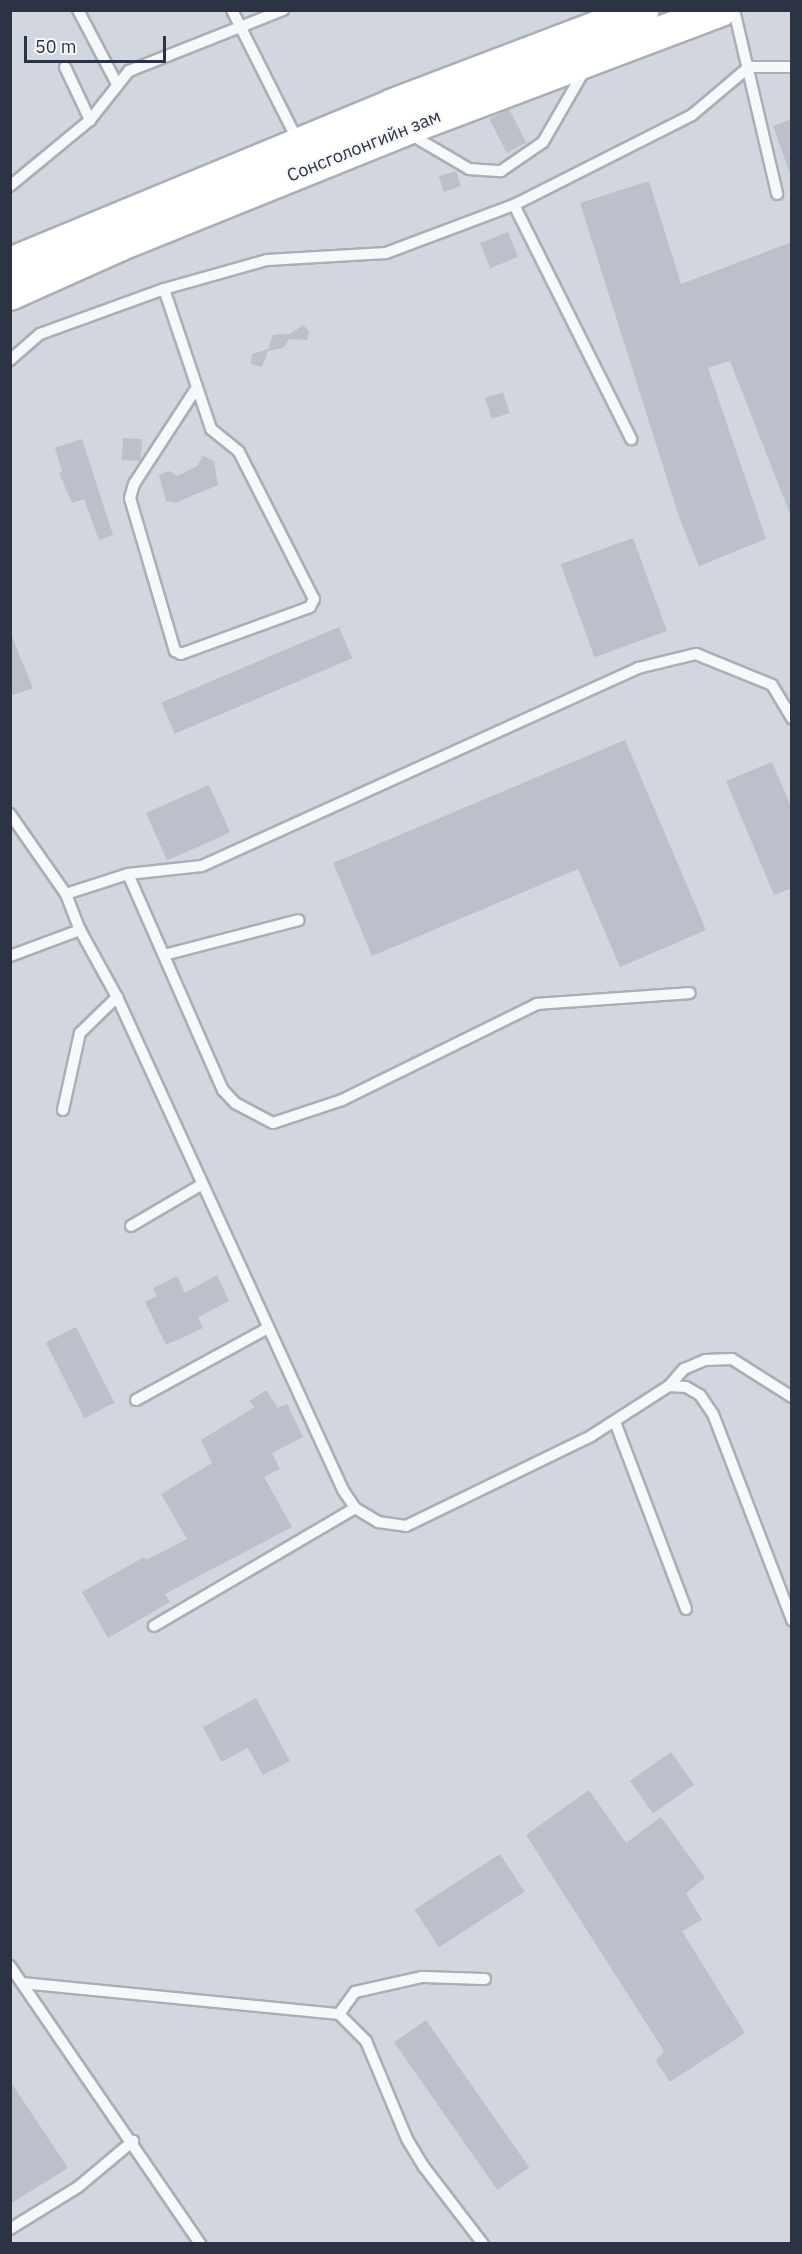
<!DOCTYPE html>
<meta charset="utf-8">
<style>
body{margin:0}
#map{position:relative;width:802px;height:2254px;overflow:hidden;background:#e4e7ec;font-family:"IBM Plex Sans",sans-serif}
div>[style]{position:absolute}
.built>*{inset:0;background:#d2d6de;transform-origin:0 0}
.building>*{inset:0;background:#bbc0ca;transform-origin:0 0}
.roads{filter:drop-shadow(2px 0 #a9aeb7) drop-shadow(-2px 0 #a9aeb7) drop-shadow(0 2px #a9aeb7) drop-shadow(0 -2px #a9aeb7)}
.service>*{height:10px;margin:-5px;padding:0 5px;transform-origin:5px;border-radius:5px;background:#f7f8fa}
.primary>*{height:32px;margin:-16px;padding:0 16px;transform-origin:16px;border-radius:16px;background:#fff}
span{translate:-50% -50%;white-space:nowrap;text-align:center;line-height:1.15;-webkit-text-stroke:4.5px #f4f6f9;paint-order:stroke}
.street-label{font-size:18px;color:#2b3445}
.frame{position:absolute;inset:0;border:12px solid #2b3445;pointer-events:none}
.scale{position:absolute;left:24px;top:36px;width:142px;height:27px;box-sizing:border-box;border:3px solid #2b3445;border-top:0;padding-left:8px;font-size:18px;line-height:21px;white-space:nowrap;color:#2b3445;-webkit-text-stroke:4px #f4f6f9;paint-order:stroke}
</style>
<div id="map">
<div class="built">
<i style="left:11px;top:11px;width:780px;height:2232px"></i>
</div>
<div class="building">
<i style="left:509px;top:109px;width:38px;height:22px;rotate:63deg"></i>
<i style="clip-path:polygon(792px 119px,792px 171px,789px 171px,773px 126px)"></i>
<i style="left:456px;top:171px;width:16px;height:18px;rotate:72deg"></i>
<i style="clip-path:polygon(649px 181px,681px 284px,792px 242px,792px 519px,730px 361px,708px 368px,766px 539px,699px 566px,680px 520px,580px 203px)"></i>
<i style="left:508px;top:232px;width:27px;height:30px;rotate:68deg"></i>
<i style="clip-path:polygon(303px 325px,309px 331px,307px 340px,289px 339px,283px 348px,268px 351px,262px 367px,251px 364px,252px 354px,268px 349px,273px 335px,290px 334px)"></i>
<i style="left:503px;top:392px;width:22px;height:19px;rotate:72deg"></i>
<i style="left:123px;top:438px;width:19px;height:22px;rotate:3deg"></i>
<i style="clip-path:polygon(82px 439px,113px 535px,99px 540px,84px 499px,72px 503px,59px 473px,62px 471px,55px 448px)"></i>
<i style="clip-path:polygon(203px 456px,214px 461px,218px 485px,175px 503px,166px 501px,159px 475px,169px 471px,177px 476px,197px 466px)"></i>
<i style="left:633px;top:538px;width:99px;height:77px;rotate:70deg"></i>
<i style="left:339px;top:627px;width:34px;height:193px;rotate:67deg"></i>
<i style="clip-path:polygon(10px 632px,33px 688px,10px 696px)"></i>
<i style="clip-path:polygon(625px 740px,706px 930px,620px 967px,578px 869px,372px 956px,333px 863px)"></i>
<i style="clip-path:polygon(772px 762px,792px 809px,792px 888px,774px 895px,726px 781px)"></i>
<i style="left:209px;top:785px;width:52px;height:69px;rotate:66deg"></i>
<i style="clip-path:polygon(217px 1275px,229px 1301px,198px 1317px,203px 1328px,166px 1345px,145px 1302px,157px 1296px,153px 1288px,177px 1276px,185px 1293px)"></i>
<i style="left:76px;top:1327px;width:85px;height:34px;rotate:63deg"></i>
<i style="clip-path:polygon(266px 1390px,278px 1408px,287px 1404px,303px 1437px,272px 1453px,280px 1469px,264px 1477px,292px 1527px,165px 1594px,170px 1602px,108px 1638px,82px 1592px,144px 1557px,146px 1560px,187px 1539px,161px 1494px,212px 1463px,201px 1440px,255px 1407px,249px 1401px)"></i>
<i style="clip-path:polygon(256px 1698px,290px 1761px,263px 1775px,248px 1748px,221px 1762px,203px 1727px)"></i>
<i style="left:671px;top:1752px;width:40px;height:50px;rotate:55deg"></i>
<i style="clip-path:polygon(589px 1790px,626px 1843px,661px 1817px,705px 1878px,686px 1893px,702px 1920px,682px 1931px,745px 2033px,670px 2082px,656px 2061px,664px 2051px,526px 1835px)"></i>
<i style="left:500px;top:1854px;width:45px;height:102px;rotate:57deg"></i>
<i style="left:426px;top:2020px;width:180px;height:39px;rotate:55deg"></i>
<i style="clip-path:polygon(10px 2081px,68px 2168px,10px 2204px)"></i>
</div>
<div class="roads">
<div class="service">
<i style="left:78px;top:10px;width:84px;rotate:62.2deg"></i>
<i style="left:232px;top:10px;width:147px;rotate:63.3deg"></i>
<i style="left:734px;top:10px;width:189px;rotate:76.8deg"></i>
<i style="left:65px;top:67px;width:59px;rotate:64.7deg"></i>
<i style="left:408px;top:133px;width:71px;rotate:30.5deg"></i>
<i style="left:469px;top:169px;width:32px;rotate:4deg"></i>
<i style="left:501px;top:171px;width:51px;rotate:-34.6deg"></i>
<i style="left:543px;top:142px;width:82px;rotate:-60deg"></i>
<i style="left:10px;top:186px;width:104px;rotate:-39.5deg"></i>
<i style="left:90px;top:120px;width:63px;rotate:-51.5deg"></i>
<i style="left:129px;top:71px;width:166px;rotate:-21.6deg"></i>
<i style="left:514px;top:205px;width:262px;rotate:63.4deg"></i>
<i style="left:164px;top:289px;width:148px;rotate:71.4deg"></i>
<i style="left:211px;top:429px;width:36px;rotate:39deg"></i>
<i style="left:239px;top:452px;width:165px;rotate:63deg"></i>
<i style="left:314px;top:599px;width:9px;rotate:117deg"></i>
<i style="left:310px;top:607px;width:137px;rotate:160deg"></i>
<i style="left:181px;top:654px;width:7px;rotate:-153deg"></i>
<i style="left:175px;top:651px;width:159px;rotate:-106.4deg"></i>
<i style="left:130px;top:498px;width:15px;rotate:-74deg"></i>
<i style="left:134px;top:484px;width:113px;rotate:-56.9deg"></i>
<i style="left:10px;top:360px;width:40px;rotate:-41deg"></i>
<i style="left:40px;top:334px;width:132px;rotate:-19.9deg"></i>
<i style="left:164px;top:289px;width:107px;rotate:-15.7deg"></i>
<i style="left:267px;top:260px;width:119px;rotate:-3.4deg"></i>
<i style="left:386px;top:253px;width:137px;rotate:-20.6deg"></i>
<i style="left:514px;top:205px;width:199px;rotate:-26.8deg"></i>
<i style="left:692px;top:115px;width:75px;rotate:-40.1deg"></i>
<i style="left:749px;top:67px;width:43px"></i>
<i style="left:10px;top:814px;width:98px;rotate:55deg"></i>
<i style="left:66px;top:894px;width:39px;rotate:69deg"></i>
<i style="left:80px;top:930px;width:77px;rotate:61.1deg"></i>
<i style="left:117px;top:997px;width:542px;rotate:65.37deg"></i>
<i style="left:343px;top:1490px;width:22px;rotate:56deg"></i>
<i style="left:355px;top:1508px;width:27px;rotate:31deg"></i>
<i style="left:378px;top:1522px;width:28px;rotate:8deg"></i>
<i style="left:406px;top:1526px;width:206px;rotate:-25.9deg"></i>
<i style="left:591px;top:1436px;width:93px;rotate:-32.7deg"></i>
<i style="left:669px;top:1386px;width:17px;rotate:3deg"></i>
<i style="left:686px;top:1387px;width:16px;rotate:30deg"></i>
<i style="left:700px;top:1395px;width:23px;rotate:56deg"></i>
<i style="left:713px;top:1414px;width:221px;rotate:69deg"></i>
<i style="left:128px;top:874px;width:236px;rotate:66.3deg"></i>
<i style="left:223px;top:1090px;width:18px;rotate:47deg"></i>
<i style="left:235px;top:1103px;width:43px;rotate:27.8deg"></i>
<i style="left:273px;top:1123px;width:73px;rotate:-18.4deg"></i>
<i style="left:342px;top:1100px;width:217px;rotate:-26.2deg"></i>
<i style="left:537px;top:1004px;width:153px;rotate:-4.1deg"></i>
<i style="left:66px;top:894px;width:65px;rotate:-17.9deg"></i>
<i style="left:128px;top:874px;width:74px;rotate:-6.2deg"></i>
<i style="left:202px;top:866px;width:479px;rotate:-24.4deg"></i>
<i style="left:638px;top:668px;width:60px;rotate:-13.6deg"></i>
<i style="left:696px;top:654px;width:82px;rotate:22.2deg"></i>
<i style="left:772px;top:685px;width:39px;rotate:59deg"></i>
<i style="left:164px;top:955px;width:139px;rotate:-14.5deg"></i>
<i style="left:10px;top:956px;width:75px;rotate:-20.4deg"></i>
<i style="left:63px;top:1110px;width:79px;rotate:-77.6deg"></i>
<i style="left:80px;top:1033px;width:52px;rotate:-44.2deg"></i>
<i style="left:131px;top:1226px;width:81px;rotate:-30.4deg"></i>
<i style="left:669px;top:1386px;width:23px;rotate:-49deg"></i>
<i style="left:684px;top:1369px;width:23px;rotate:-23deg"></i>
<i style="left:705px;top:1360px;width:27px;rotate:-2deg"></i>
<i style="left:732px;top:1359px;width:71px;rotate:32.3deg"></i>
<i style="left:136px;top:1400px;width:150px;rotate:-28.6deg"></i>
<i style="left:615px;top:1422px;width:200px;rotate:69.2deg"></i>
<i style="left:154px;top:1626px;width:233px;rotate:-30.4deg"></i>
<i style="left:10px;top:1966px;width:337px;rotate:55.6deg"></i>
<i style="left:22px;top:1983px;width:319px;rotate:5.6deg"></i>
<i style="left:339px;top:2014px;width:38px;rotate:45deg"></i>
<i style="left:366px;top:2041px;width:106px;rotate:67.3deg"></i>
<i style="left:407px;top:2139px;width:33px;rotate:59deg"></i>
<i style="left:424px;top:2167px;width:97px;rotate:52.5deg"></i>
<i style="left:339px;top:2014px;width:27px;rotate:-54deg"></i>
<i style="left:355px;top:1992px;width:69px;rotate:-12.6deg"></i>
<i style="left:422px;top:1977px;width:63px;rotate:1.8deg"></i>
<i style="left:10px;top:2229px;width:80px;rotate:-31.7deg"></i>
<i style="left:78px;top:2187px;width:72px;rotate:-39.9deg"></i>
</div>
<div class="primary">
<i style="left:10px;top:264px;width:415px;rotate:-22.5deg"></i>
<i style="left:393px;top:105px;width:267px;rotate:-20.8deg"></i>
<i style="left:10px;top:294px;width:120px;rotate:-24.2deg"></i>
<i style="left:119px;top:245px;width:306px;rotate:-22deg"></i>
<i style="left:403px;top:130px;width:340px;rotate:-20.7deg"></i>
</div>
</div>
<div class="street-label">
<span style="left:364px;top:146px;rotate:-22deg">Сонсголонгийн зам</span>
</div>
<div class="frame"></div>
<div class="scale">50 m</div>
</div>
